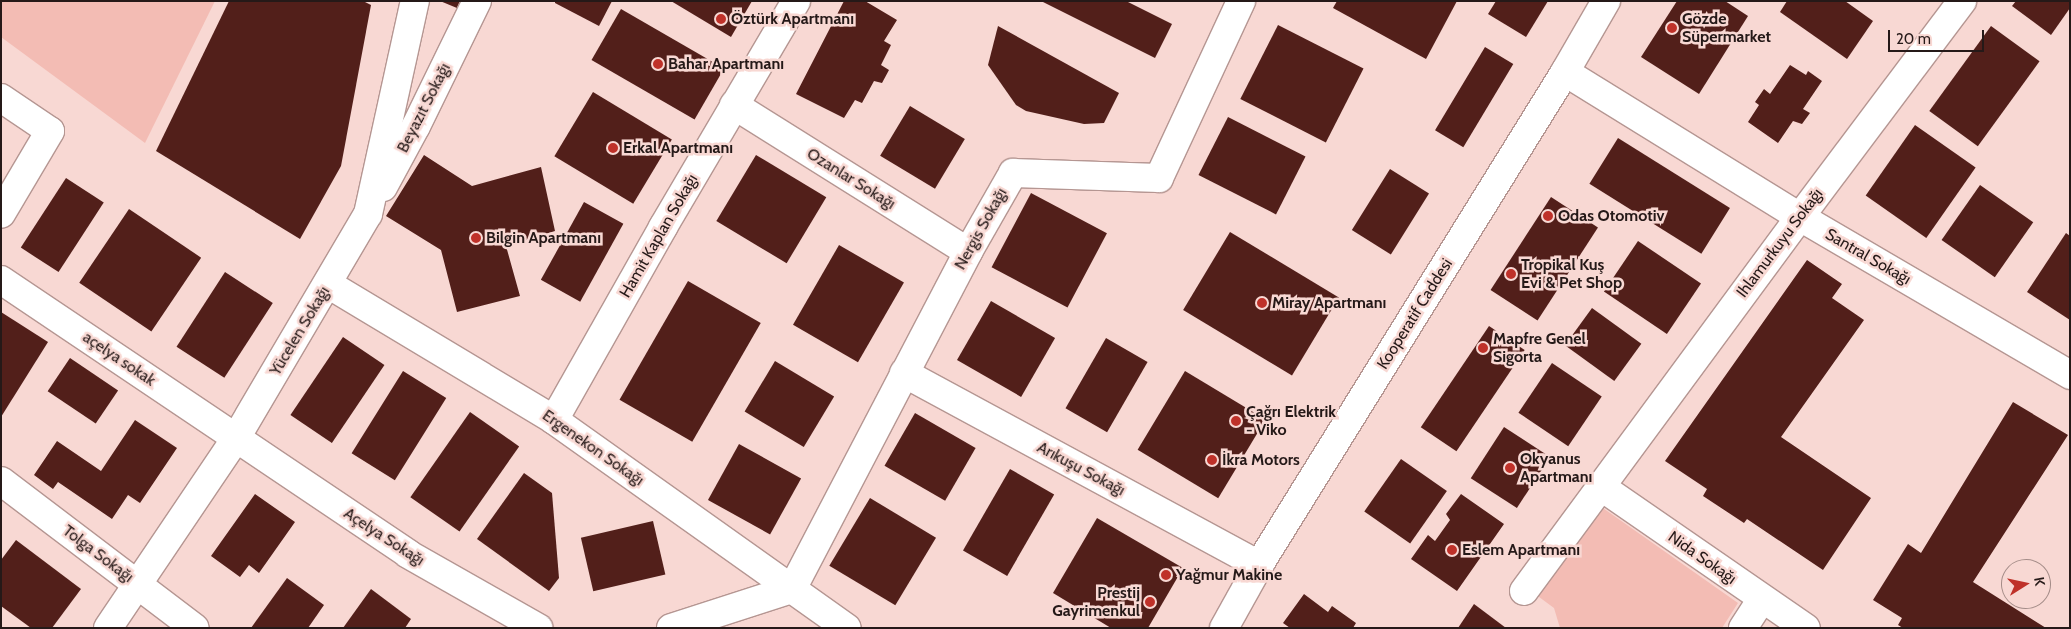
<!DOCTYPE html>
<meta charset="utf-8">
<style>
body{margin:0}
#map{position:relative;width:2071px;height:629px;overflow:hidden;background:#f8d8d3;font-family:Cabin,sans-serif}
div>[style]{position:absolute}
.green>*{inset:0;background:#f3bcb4}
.building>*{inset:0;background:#521f1a;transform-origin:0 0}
.roads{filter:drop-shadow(1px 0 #b59692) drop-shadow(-1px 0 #b59692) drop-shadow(0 1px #b59692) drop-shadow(0 -1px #b59692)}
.minor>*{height:28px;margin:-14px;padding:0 14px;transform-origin:14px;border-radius:14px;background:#fff}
.tertiary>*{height:28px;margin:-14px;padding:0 14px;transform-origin:14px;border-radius:14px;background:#fff}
.dots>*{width:14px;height:14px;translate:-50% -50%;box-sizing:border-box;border:2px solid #f8d8d3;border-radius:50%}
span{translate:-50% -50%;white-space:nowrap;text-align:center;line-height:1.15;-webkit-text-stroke:5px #f8d8d3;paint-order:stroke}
.poi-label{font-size:16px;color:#251918;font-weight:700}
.left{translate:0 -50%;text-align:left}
.right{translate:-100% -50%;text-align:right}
.street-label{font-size:16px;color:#251918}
.frame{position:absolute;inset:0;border:2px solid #251918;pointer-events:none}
.north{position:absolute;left:2001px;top:559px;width:50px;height:50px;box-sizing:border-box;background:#f8d8d3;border:1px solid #a48c88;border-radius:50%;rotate:80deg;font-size:14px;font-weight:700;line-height:20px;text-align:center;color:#251918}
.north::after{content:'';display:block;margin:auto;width:18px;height:22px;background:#bf3129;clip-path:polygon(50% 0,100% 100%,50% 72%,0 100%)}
.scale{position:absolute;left:1888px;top:30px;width:96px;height:22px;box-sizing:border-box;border:2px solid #251918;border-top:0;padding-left:6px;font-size:15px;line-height:18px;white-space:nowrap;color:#251918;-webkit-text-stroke:4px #f8d8d3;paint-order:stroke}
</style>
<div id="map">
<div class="green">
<i style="clip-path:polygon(1px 1px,215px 1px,145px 143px,1px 37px)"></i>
<i style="clip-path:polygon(1600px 506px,1738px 603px,1722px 628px,1560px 628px,1554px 608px,1535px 594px)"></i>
</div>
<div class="building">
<i style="clip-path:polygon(229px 1px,363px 1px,371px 5px,341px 166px,300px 239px,156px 151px)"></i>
<i style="clip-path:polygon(440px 1px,460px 1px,457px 8px)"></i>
<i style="clip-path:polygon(555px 1px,612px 1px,599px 26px,555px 3px)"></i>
<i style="clip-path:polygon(671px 1px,752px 1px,731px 37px)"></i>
<i style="clip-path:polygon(844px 1px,865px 1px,897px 20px,884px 41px,891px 45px,881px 65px,889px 70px,882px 83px,874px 81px,862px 103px,855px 100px,844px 118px,796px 94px)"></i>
<i style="clip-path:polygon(1041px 1px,1126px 1px,1172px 24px,1155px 58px)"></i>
<i style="clip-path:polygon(1337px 1px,1457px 1px,1426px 59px,1333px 8px)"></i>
<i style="clip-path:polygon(1496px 1px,1548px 1px,1526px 37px,1488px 14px)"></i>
<i style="clip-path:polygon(1677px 1px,1725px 1px,1748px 16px,1699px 94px,1641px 57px)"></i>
<i style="clip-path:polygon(1787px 1px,1845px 1px,1873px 21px,1847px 59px,1780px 12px)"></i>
<i style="clip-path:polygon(2016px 1px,2070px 1px,2070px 8px,2051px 35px,2012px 6px)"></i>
<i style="left:621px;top:9px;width:119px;height:59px;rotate:30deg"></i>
<i style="left:1278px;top:25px;width:96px;height:83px;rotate:27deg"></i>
<i style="clip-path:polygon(998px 26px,1119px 93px,1104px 123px,1084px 124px,1026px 111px,1016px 105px,988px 65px)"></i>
<i style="left:1991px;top:26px;width:60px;height:105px;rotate:36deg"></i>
<i style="left:1485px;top:47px;width:33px;height:97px;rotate:31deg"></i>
<i style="clip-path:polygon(1790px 65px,1806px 75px,1808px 71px,1822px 81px,1803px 109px,1810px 113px,1802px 124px,1793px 121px,1778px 143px,1748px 122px,1759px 105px,1755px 102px,1764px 89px,1770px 94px)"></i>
<i style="left:593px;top:92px;width:92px;height:75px;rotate:31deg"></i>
<i style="left:910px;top:106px;width:64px;height:58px;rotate:31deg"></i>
<i style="left:1228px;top:117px;width:87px;height:65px;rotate:27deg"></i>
<i style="left:1915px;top:125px;width:74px;height:86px;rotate:35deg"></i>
<i style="left:1618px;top:138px;width:132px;height:54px;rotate:32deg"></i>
<i style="clip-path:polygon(424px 155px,472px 186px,541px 167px,555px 231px,506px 246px,520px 296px,457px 312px,441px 250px,386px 216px)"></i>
<i style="left:756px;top:155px;width:82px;height:77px;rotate:31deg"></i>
<i style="left:1390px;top:169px;width:46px;height:72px;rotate:32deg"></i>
<i style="left:66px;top:178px;width:45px;height:83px;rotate:33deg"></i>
<i style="left:1980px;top:185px;width:65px;height:67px;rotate:35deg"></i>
<i style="left:1031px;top:193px;width:86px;height:84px;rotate:28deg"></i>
<i style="left:1551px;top:197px;width:56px;height:111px;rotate:33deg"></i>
<i style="left:584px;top:202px;width:45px;height:89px;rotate:29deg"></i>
<i style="left:129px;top:209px;width:87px;height:89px;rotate:34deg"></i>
<i style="left:1230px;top:232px;width:127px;height:91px;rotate:31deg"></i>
<i style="clip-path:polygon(2066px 233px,2070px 236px,2070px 320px,2027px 292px)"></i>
<i style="left:1638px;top:241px;width:76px;height:61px;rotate:34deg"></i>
<i style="left:839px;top:245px;width:75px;height:92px;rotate:30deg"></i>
<i style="clip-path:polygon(1807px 260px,1842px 284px,1832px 298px,1864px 320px,1781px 437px,1871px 498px,1823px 570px,1747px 519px,1744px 523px,1703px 496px,1707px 489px,1665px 461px)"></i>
<i style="left:225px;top:272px;width:57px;height:89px;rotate:33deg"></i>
<i style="left:688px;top:281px;width:84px;height:137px;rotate:30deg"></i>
<i style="left:991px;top:301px;width:74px;height:68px;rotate:30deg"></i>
<i style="left:1592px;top:308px;width:61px;height:46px;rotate:36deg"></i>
<i style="clip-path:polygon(1px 312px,48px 342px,1px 417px)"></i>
<i style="left:1489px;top:326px;width:43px;height:122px;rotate:34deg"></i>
<i style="left:343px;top:337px;width:50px;height:94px;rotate:34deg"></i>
<i style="left:1106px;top:338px;width:48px;height:81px;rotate:30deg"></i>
<i style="left:70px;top:358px;width:58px;height:40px;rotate:34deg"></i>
<i style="left:775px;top:361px;width:69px;height:59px;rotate:31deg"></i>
<i style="left:1552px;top:363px;width:60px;height:60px;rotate:34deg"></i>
<i style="left:403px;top:371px;width:51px;height:97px;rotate:32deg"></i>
<i style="left:1185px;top:371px;width:94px;height:92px;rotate:31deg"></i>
<i style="clip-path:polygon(2013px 402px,2068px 435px,1973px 582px,2046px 628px,1903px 628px,1898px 625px,1902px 618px,1873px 600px,1908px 544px,1921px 553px)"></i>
<i style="left:470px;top:412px;width:60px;height:104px;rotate:35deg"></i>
<i style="left:915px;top:413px;width:70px;height:61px;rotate:30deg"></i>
<i style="clip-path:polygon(135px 420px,177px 448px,140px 503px,128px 495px,112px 519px,58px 482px,53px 489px,34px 475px,57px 441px,101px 471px)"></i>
<i style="left:1504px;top:427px;width:55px;height:61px;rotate:33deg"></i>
<i style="left:739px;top:444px;width:71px;height:64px;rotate:29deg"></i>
<i style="left:1401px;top:459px;width:56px;height:64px;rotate:35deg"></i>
<i style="left:1010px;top:469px;width:51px;height:94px;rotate:30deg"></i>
<i style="clip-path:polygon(524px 473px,552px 493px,559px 578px,549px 591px,477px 539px)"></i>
<i style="clip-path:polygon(255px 494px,295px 522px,259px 573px,249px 565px,240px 577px,211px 556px)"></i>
<i style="clip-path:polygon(1461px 494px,1504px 524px,1457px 591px,1411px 559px,1428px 535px,1435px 541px,1450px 520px,1446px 514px)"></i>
<i style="left:870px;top:498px;width:77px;height:79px;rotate:31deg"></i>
<i style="clip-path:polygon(1097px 518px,1183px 568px,1148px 628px,1111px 628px,1053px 593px)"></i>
<i style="left:653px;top:521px;width:55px;height:74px;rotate:77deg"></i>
<i style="clip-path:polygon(16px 540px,81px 589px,52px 628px,31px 628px,1px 606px,1px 560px)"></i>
<i style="clip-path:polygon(287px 578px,324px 605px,308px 628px,251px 628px)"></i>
<i style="clip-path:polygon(371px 589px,411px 619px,405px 628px,343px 628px)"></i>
<i style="clip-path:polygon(1304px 594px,1328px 612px,1332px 606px,1356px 623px,1353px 628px,1290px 628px,1283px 623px)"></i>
<i style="clip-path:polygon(1474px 604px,1506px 628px,1458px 628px)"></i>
</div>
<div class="roads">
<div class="minor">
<i style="left:1565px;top:72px;width:276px;rotate:31.7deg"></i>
<i style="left:1800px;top:217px;width:313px;rotate:30.3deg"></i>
<i style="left:1px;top:98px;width:59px;rotate:34deg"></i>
<i style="left:50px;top:131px;width:96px;rotate:120.6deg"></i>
<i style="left:734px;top:105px;width:276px;rotate:32.1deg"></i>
<i style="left:383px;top:187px;width:69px;rotate:-61.6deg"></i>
<i style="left:416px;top:126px;width:139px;rotate:-64deg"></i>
<i style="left:1px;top:280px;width:491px;rotate:33.9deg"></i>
<i style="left:408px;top:554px;width:150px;rotate:29.6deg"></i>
<i style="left:328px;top:284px;width:264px;rotate:31deg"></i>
<i style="left:554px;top:420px;width:359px;rotate:35.4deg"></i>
<i style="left:904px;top:373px;width:404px;rotate:28.4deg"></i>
<i style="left:554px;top:420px;width:222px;rotate:-60.5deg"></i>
<i style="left:663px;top:227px;width:262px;rotate:-59.5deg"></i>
<i style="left:1px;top:481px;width:243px;rotate:37.2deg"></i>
<i style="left:1600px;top:486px;width:250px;rotate:34.6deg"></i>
<i style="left:1524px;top:591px;width:465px;rotate:-53.6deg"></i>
<i style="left:1800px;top:217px;width:270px;rotate:-53.1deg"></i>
<i style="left:108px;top:628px;width:229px;rotate:-56deg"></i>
<i style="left:236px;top:438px;width:260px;rotate:-59.5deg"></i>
<i style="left:368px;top:214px;width:218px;rotate:-77.6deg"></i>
<i style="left:671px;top:628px;width:127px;rotate:-17.9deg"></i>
<i style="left:792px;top:589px;width:380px;rotate:-62.4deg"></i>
<i style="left:968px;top:252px;width:91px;rotate:-60.3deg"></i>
<i style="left:1013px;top:173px;width:146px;rotate:2deg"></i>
<i style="left:1159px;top:178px;width:195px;rotate:-65.1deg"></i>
<i style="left:1743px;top:628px;width:35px;rotate:-57deg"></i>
</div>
<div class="tertiary">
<i style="left:1224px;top:628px;width:72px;rotate:-60.9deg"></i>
<i style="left:1259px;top:565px;width:580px;rotate:-58.17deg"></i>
<i style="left:1565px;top:72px;width:82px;rotate:-60deg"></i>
</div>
</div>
<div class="dots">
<i style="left:721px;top:19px;background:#bf3129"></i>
<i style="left:1672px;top:28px;background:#bf3129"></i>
<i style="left:658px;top:64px;background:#bf3129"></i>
<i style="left:613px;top:148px;background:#bf3129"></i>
<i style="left:1548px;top:216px;background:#bf3129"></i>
<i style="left:476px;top:238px;background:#bf3129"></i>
<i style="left:1511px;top:274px;background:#bf3129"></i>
<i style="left:1262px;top:303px;background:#bf3129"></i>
<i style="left:1483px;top:348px;background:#bf3129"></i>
<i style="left:1236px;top:421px;background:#bf3129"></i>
<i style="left:1212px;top:460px;background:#bf3129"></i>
<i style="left:1510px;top:468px;background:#bf3129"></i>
<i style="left:1452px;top:550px;background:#bf3129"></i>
<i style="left:1166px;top:575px;background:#bf3129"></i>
<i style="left:1150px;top:602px;background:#bf3129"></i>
</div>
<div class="poi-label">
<span class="left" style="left:731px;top:19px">Öztürk Apartmanı</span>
<span class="left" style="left:1682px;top:28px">Gözde<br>Süpermarket</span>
<span class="left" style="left:668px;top:64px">Bahar Apartmanı</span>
<span class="left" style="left:623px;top:148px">Erkal Apartmanı</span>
<span class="left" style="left:1558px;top:216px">Odas Otomotiv</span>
<span class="left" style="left:486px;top:238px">Bilgin Apartmanı</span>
<span class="left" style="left:1521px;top:274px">Tropikal Kuş<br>Evi &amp; Pet Shop</span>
<span class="left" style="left:1272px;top:303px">Miray Apartmanı</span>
<span class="left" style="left:1493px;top:348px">Mapfre Genel<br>Sigorta</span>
<span class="left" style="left:1246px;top:421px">Çağrı Elektrik<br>- Viko</span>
<span class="left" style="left:1520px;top:468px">Okyanus<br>Apartmanı</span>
<span class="left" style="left:1222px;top:460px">İkra Motors</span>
<span class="left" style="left:1462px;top:550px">Eslem Apartmanı</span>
<span class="left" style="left:1176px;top:575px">Yağmur Makine</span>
<span class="right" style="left:1140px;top:602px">Prestij<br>Gayrimenkul</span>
</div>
<div class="street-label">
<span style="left:424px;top:108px;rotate:-63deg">Beyazıt Sokağı</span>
<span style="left:851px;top:179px;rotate:32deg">Ozanlar Sokağı</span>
<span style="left:981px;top:229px;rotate:-61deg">Nergis Sokağı</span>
<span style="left:659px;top:236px;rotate:-60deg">Hamit Kaplan Sokağı</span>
<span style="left:1780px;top:243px;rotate:-53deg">Ihlamurkuyu Sokağı</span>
<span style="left:1868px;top:257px;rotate:30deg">Santral Sokağı</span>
<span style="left:1415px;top:314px;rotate:-58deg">Kooperatif Caddesi</span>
<span style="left:300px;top:331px;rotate:-59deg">Yücelen Sokağı</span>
<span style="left:119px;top:359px;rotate:34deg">açelya sokak</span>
<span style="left:593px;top:448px;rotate:35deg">Ergenekon Sokağı</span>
<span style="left:1081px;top:469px;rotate:28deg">Arıkuşu Sokağı</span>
<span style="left:384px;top:537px;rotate:33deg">Açelya Sokağı</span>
<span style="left:98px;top:554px;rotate:37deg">Tolga Sokağı</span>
<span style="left:1702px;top:558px;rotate:35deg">Nida Sokağı</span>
</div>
<div class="frame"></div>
<div class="north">K</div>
<div class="scale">20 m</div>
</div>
